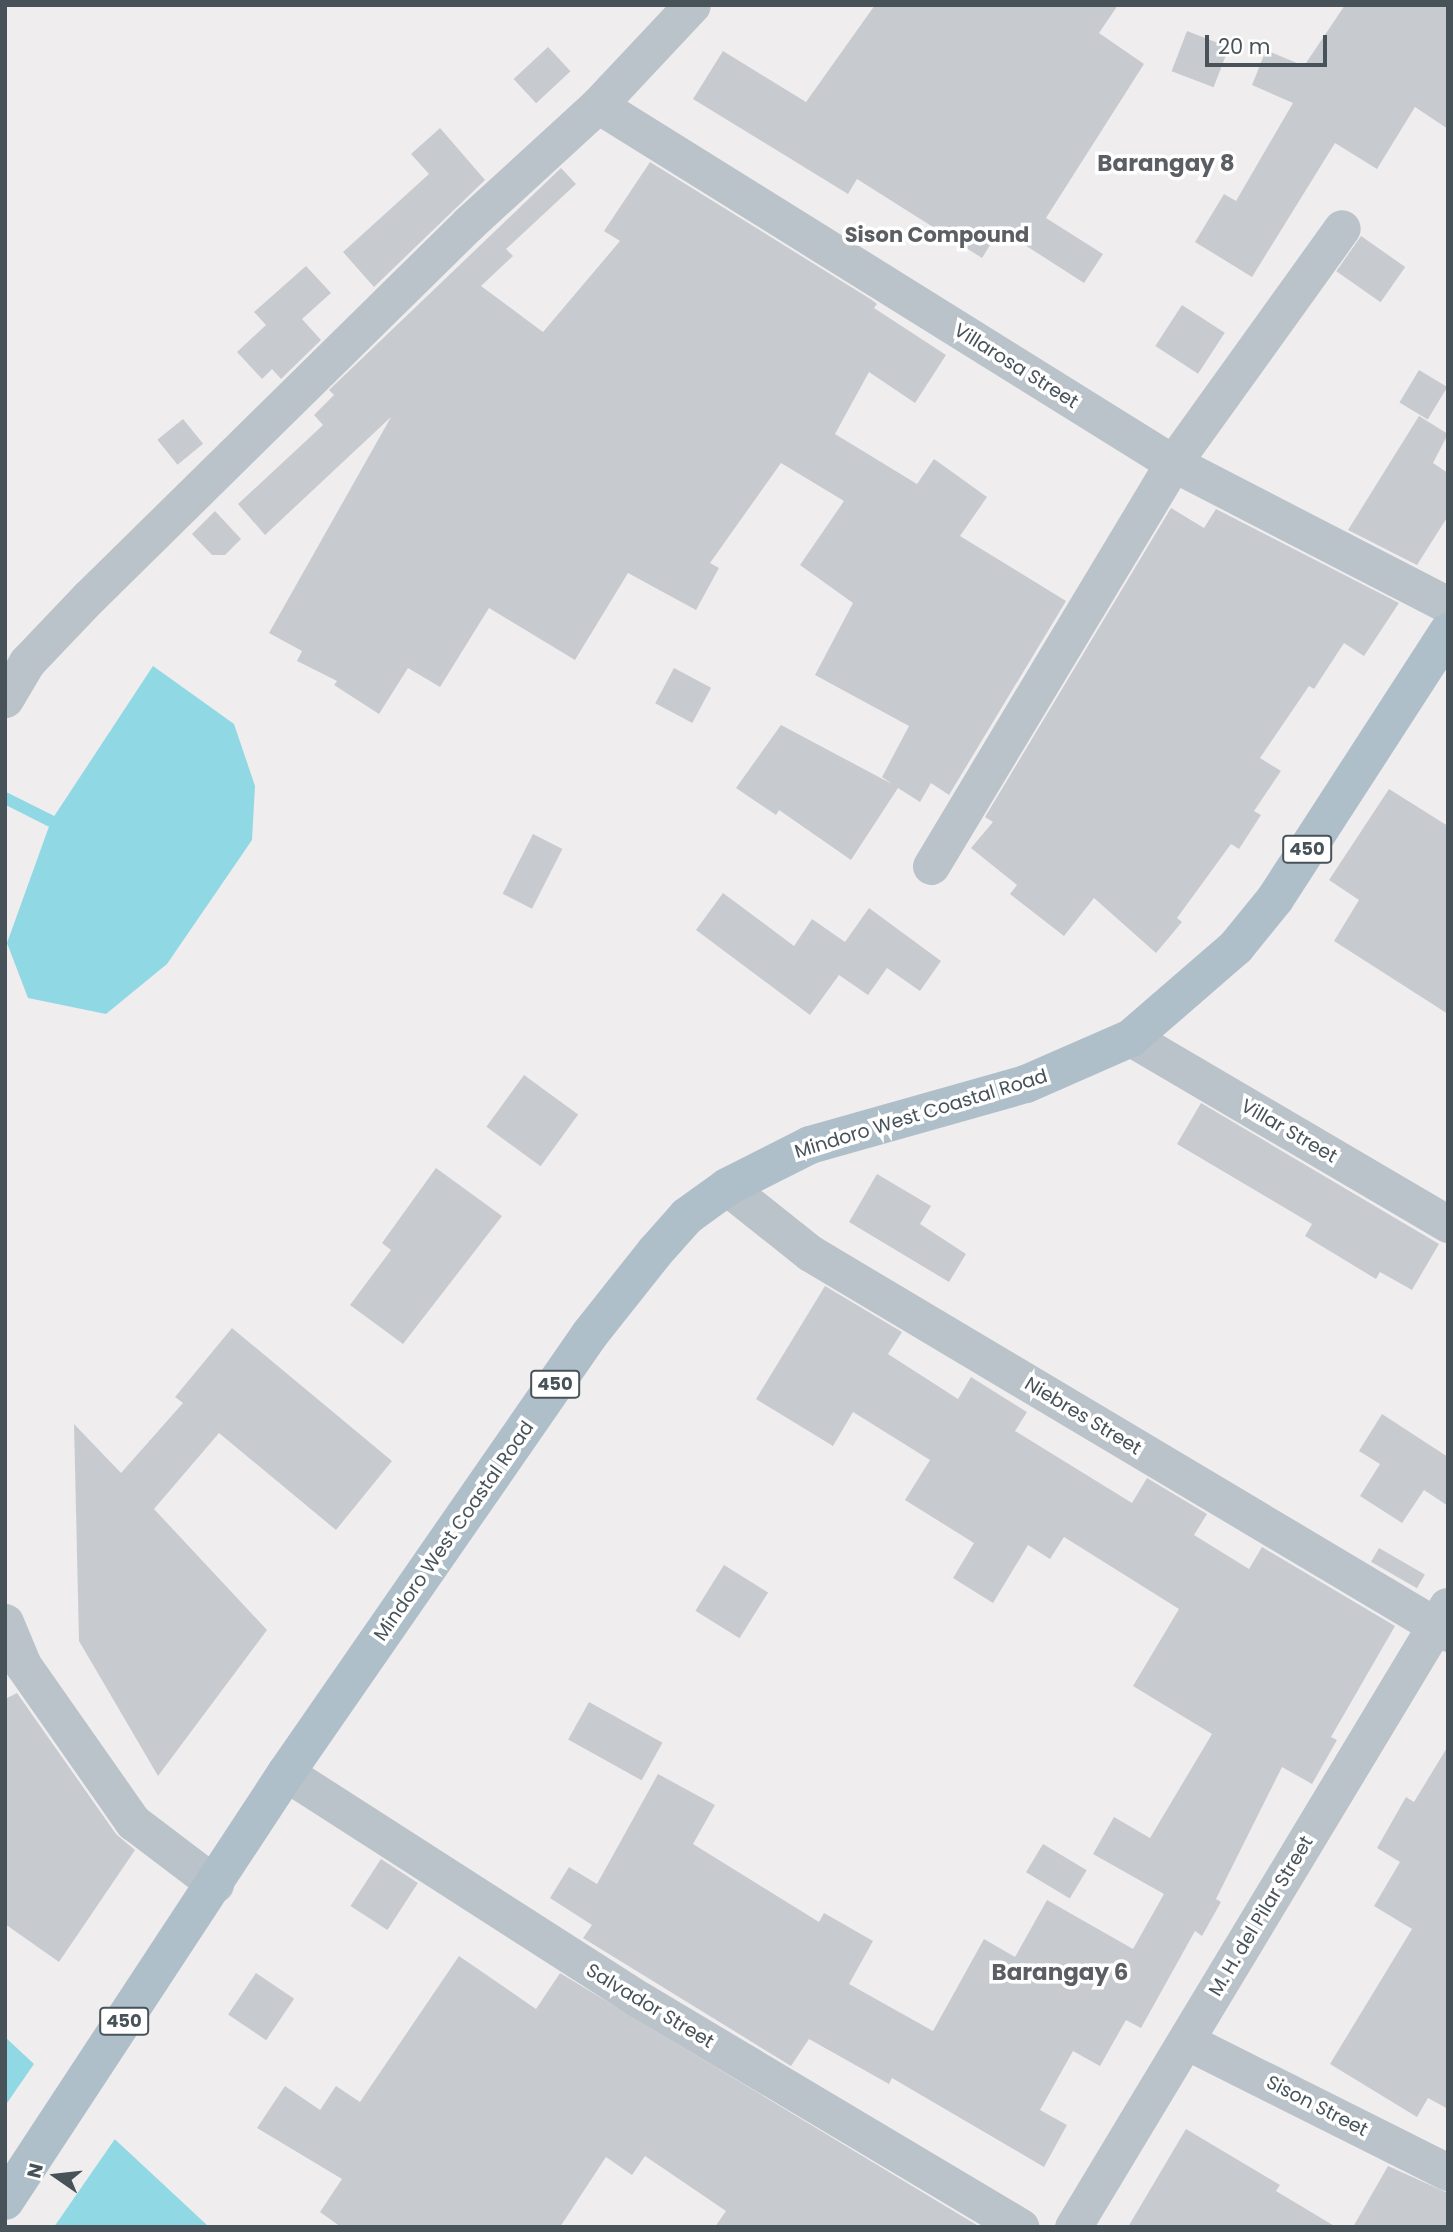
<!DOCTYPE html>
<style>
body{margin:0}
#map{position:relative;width:1453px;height:2232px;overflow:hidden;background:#f0edee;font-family:Poppins,sans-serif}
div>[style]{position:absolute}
.water>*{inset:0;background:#8fd8e4}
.pier>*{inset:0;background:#f0edee}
.stream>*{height:12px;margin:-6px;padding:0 6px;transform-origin:6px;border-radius:6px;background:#8fd8e4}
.building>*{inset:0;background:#c7cbd0;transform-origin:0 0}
.street>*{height:37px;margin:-18.5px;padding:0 18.5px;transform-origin:18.5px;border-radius:18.5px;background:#bac3c9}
.primary>*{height:38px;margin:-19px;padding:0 19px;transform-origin:19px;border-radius:19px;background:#afbfca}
span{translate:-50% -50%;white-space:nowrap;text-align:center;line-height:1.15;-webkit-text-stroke:7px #fff;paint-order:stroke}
.shield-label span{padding:2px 5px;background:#fff;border:2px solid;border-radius:5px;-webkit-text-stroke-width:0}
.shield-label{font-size:18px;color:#475259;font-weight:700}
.street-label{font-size:19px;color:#475259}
.neighbourhood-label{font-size:21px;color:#5b5e62;font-weight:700}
.quarter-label{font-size:23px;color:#5b5e62;font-weight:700}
.frame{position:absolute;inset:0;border:7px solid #475259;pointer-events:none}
.north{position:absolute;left:21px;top:2141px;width:70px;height:70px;-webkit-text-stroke:5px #fff;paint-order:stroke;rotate:284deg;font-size:19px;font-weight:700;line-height:28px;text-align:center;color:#475259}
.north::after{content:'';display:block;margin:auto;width:24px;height:32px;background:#475259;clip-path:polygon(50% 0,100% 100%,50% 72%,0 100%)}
.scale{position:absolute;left:1205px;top:35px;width:122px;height:32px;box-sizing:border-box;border:4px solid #475259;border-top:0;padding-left:9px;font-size:21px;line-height:24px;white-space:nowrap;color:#475259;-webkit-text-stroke:5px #fff;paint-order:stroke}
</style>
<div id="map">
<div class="water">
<i style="clip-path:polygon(153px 666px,234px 724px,255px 786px,252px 840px,167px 964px,106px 1014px,28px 998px,7px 943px,51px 821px)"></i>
<i style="clip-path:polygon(5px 2037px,193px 2212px,209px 2227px,5px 2227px)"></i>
</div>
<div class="pier">
<i style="clip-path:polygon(36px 2061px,117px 2136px,54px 2227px,5px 2227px,5px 2106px)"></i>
</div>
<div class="stream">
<i style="left:5px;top:798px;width:51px;rotate:26.6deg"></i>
</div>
<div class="building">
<i style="clip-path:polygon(875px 5px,1118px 5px,1099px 33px,1144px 64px,1046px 218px,1103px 254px,1084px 283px,1000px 229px,982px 258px,857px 179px,848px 194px,693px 99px,723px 51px,806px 102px)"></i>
<i style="clip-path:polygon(1345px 5px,1448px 5px,1448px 129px,1415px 107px,1377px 169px,1335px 143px,1252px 277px,1195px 242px,1224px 194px,1236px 201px,1293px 103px,1252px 85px,1266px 50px,1304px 66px)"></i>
<i style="left:1187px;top:31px;width:45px;height:43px;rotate:21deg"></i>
<i style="left:548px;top:47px;width:33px;height:47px;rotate:47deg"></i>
<i style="clip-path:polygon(440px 128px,485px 180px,374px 287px,343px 252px,429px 174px,411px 154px)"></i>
<i style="clip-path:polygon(650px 162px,872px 300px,877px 304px,874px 308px,946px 355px,915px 403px,869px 372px,835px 434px,917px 484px,934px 459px,987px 497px,960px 536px,1066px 601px,949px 795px,931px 783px,920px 802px,898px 788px,851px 860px,779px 810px,776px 815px,736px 788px,781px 725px,892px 784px,882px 777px,909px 726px,815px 675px,853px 603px,800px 565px,844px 501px,781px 463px,710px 563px,719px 568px,696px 610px,628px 573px,575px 660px,489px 608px,440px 687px,408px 668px,379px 714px,334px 685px,337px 681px,297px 661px,302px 651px,269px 633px,391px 417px,265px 535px,238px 504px,323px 425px,314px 415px,334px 395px,329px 390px,561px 168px,576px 184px,506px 249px,513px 256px,481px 286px,543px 332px,620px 241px,604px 231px)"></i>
<i style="left:1361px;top:236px;width:54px;height:43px;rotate:35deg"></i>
<i style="clip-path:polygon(306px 266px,331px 293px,302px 319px,321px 340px,281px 379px,272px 369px,262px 379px,237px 352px,266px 325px,254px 312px)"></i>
<i style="left:1182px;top:305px;width:51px;height:49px;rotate:33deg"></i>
<i style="left:1419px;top:370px;width:33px;height:38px;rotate:31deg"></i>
<i style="clip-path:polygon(1419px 416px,1448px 434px,1433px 463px,1448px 473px,1448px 516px,1417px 565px,1348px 530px)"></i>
<i style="left:183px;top:419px;width:32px;height:33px;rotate:51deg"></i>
<i style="clip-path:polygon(1171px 508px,1204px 528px,1216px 509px,1399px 603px,1364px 656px,1344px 643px,1314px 689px,1309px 686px,1260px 758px,1281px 771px,1254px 811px,1261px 815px,1239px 849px,1231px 844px,1177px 918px,1182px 922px,1156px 953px,1094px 898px,1064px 936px,1010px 894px,1017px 885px,971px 848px,993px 822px,985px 817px)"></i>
<i style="clip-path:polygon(215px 511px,241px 539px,225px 555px,212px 555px,192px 534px)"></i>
<i style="left:674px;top:668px;width:42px;height:40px;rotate:28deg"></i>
<i style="clip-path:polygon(1389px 789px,1448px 826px,1448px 1014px,1334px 941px,1359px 900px,1329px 880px)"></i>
<i style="left:533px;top:834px;width:33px;height:67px;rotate:27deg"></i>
<i style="clip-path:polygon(723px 893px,794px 946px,812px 919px,845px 942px,869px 908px,941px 961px,920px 991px,887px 968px,868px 995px,839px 975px,810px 1015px,696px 930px)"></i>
<i style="left:524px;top:1075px;width:67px;height:64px;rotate:36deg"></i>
<i style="clip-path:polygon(1201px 1103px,1439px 1244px,1412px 1290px,1380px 1272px,1376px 1279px,1305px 1236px,1312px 1224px,1177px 1144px)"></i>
<i style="clip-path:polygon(436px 1168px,502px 1216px,403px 1344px,350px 1305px,391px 1250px,382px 1243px)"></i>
<i style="clip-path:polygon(877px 1174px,931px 1206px,920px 1224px,966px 1254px,949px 1282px,849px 1222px)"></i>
<i style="clip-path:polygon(825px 1286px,902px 1332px,888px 1354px,958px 1399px,971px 1377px,1027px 1412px,1015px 1431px,1132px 1503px,1147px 1478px,1207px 1514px,1194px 1535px,1249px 1569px,1262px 1547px,1395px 1626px,1331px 1737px,1337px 1740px,1312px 1784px,1282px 1767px,1216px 1899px,1221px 1902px,1202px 1936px,1195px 1931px,1141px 2028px,1126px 2020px,1100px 2066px,1073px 2051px,1040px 2110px,1067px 2125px,1044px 2167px,892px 2078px,889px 2084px,809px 2039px,791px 2066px,583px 1938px,592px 1925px,550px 1898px,569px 1867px,597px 1884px,658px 1774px,715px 1805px,693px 1844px,819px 1922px,824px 1913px,873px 1941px,849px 1984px,933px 2031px,984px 1939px,1015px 1957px,1047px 1900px,1133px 1949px,1164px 1894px,1093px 1854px,1114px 1817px,1150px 1838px,1212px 1734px,1133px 1686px,1179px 1609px,1064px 1537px,1050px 1559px,1028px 1545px,993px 1603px,953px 1578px,974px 1543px,905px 1500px,930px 1460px,853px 1412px,833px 1446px,756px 1399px)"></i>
<i style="clip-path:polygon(232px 1328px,392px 1461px,336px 1530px,219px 1433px,154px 1509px,267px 1630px,158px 1776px,79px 1641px,74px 1424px,121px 1473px,183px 1403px,175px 1397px)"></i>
<i style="clip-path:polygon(1382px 1414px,1448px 1457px,1448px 1506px,1424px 1490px,1402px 1523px,1360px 1496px,1380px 1464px,1359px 1451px)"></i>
<i style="left:1379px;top:1548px;width:53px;height:16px;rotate:30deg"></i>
<i style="left:724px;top:1565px;width:52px;height:54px;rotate:32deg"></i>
<i style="clip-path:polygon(17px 1693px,116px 1834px,135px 1850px,59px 1962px,5px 1924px,5px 1699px)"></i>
<i style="left:589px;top:1702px;width:84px;height:43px;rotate:29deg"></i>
<i style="clip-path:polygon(1448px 1746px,1448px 2109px,1428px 2098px,1417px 2117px,1330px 2064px,1412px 1929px,1374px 1906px,1400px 1862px,1377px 1848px,1406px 1797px,1414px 1802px)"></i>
<i style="left:1043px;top:1844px;width:51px;height:33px;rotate:31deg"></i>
<i style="left:381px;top:1859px;width:44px;height:56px;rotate:33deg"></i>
<i style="clip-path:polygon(459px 1956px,536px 2009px,560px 1973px,980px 2227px,715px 2227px,726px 2211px,645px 2156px,632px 2175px,606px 2157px,560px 2227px,341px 2227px,320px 2212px,342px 2179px,257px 2128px,285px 2086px,320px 2110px,336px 2086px,360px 2102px)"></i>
<i style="left:256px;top:1973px;width:46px;height:50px;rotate:34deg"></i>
<i style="clip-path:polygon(1186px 2129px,1280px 2185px,1276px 2191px,1336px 2227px,1128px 2227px)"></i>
<i style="clip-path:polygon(1388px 2166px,1448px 2193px,1448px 2227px,1353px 2227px)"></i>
</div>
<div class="street">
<i style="left:598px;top:105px;width:677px;rotate:31.91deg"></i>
<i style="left:1173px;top:463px;width:309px;rotate:27.3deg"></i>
<i style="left:5px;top:699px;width:43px;rotate:-59.3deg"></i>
<i style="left:27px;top:662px;width:90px;rotate:-46.4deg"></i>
<i style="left:89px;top:597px;width:532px;rotate:-44.54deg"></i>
<i style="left:468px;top:224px;width:176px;rotate:-42.5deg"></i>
<i style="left:598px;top:105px;width:137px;rotate:-46.8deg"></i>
<i style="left:931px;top:866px;width:470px;rotate:-59deg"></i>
<i style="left:1173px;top:463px;width:289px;rotate:-54.3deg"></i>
<i style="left:1131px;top:1038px;width:368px;rotate:30.4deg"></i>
<i style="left:727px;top:1187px;width:106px;rotate:38.5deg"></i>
<i style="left:810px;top:1253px;width:743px;rotate:30.78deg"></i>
<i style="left:5px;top:1622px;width:47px;rotate:67.3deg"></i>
<i style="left:23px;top:1665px;width:192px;rotate:55deg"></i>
<i style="left:133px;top:1822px;width:103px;rotate:37.1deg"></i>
<i style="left:286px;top:1773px;width:421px;rotate:32.7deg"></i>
<i style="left:640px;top:2000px;width:443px;rotate:30.8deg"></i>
<i style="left:1186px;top:2041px;width:293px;rotate:26.6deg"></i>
<i style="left:1073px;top:2227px;width:725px;rotate:-58.94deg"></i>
</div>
<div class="primary">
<i style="left:5px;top:2201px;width:512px;rotate:-56.71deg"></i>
<i style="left:286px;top:1773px;width:534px;rotate:-55.3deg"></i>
<i style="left:590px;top:1334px;width:105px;rotate:-51.6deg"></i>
<i style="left:655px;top:1252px;width:48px;rotate:-48.4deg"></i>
<i style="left:687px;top:1216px;width:49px;rotate:-35.9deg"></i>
<i style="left:727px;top:1187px;width:93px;rotate:-26.8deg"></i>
<i style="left:810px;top:1145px;width:224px;rotate:-15.8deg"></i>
<i style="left:1026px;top:1084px;width:115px;rotate:-23.7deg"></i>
<i style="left:1131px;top:1038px;width:139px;rotate:-40.9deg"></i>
<i style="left:1236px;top:947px;width:62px;rotate:-50.9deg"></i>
<i style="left:1275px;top:899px;width:318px;rotate:-57.1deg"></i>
</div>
<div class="shield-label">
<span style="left:1307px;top:849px">450</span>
<span style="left:555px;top:1384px">450</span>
<span style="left:124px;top:2021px">450</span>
</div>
<div class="street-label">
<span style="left:1016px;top:366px;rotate:32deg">Villarosa Street</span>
<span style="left:921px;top:1114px;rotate:-17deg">Mindoro West Coastal Road</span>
<span style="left:1289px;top:1131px;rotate:30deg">Villar Street</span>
<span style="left:1083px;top:1416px;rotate:31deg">Niebres Street</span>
<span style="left:454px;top:1531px;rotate:-55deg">Mindoro West Coastal Road</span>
<span style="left:1261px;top:1916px;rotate:-59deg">M. H. del Pilar Street</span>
<span style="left:650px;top:2006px;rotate:31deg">Salvador Street</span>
<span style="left:1317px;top:2106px;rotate:27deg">Sison Street</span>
</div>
<div class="neighbourhood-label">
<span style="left:937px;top:235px">Sison Compound</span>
</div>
<div class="quarter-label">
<span style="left:1166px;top:163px">Barangay 8</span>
<span style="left:1060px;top:1972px">Barangay 6</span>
</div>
<div class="frame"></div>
<div class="north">N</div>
<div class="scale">20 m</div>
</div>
